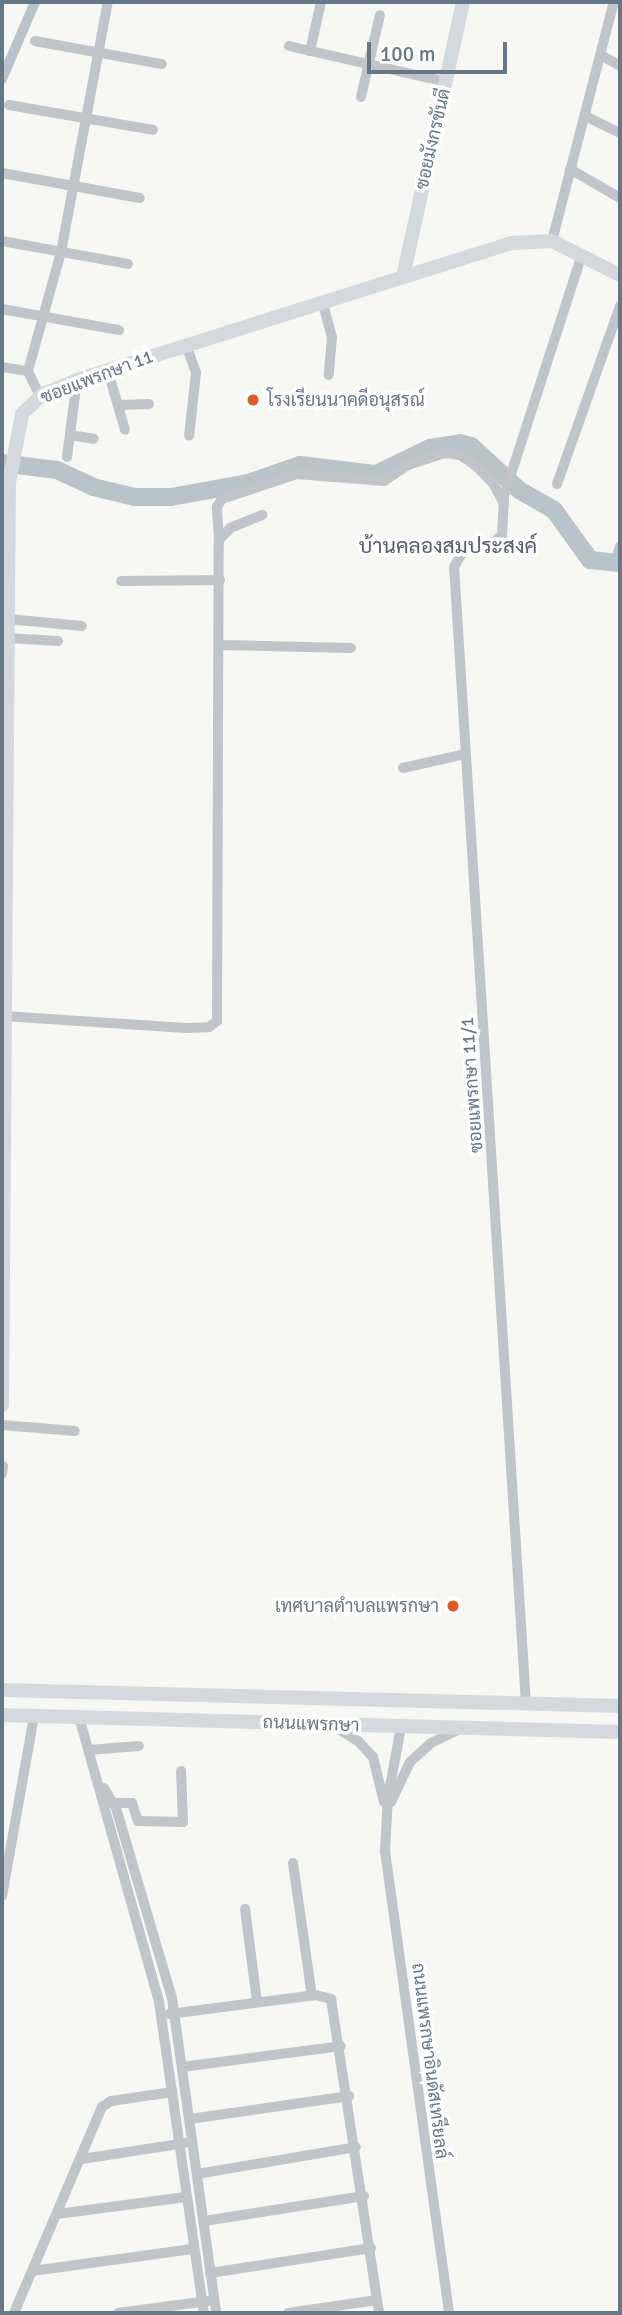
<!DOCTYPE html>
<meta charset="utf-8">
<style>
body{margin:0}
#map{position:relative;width:622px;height:2315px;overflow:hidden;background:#f7f7f4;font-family:Signika,Sarabun,sans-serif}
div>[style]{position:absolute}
.canal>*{height:10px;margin:-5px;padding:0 5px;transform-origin:5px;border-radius:5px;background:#b8c4c9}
.river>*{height:18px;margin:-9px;padding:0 9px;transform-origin:9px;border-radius:9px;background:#b8c4c9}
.street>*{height:10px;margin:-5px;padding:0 5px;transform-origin:5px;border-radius:5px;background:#c0c5c9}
.secondary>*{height:14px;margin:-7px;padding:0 7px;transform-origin:7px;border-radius:7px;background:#d4d9dd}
.dots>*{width:19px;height:19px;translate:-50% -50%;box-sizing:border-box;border:4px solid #fff;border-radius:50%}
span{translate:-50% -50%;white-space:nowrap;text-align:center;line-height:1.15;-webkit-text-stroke:7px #fff;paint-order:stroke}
.street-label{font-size:18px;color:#667786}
.poi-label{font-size:18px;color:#667786}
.left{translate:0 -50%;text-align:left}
.right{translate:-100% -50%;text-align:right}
.quarter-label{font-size:21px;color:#54606b}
.frame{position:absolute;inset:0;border:4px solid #667786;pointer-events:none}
.scale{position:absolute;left:367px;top:42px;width:140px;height:32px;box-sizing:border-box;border:4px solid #667786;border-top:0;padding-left:9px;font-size:21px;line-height:24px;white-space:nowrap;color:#667786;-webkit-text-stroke:5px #fff;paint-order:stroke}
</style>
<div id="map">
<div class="canal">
<i style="left:2px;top:79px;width:84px;rotate:-66.8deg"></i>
</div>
<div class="river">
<i style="left:2px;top:463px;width:55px;rotate:7.3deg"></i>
<i style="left:57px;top:470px;width:40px;rotate:25deg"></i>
<i style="left:93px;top:487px;width:43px;rotate:13.4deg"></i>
<i style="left:135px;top:497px;width:36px"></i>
<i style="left:171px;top:497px;width:78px;rotate:-10.3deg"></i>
<i style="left:248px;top:483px;width:55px;rotate:-19.1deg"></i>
<i style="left:300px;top:465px;width:77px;rotate:6.8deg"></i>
<i style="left:376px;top:474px;width:60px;rotate:-25.7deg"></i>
<i style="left:430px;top:448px;width:30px;rotate:-9deg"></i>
<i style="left:460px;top:443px;width:11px;rotate:15deg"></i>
<i style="left:471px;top:446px;width:65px;rotate:42.5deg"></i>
<i style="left:519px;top:490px;width:40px;rotate:29.7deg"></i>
<i style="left:554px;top:510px;width:62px;rotate:54.2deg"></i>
<i style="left:590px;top:560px;width:30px;rotate:6deg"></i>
</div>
<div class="street">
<i style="left:35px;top:41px;width:129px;rotate:10.3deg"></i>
<i style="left:289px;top:46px;width:161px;rotate:12.9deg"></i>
<i style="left:310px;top:51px;width:50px;rotate:-77.3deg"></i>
<i style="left:601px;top:55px;width:22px;rotate:30deg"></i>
<i style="left:361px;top:97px;width:84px;rotate:-77deg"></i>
<i style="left:9px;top:105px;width:146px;rotate:9.8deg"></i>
<i style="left:585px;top:116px;width:39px;rotate:26deg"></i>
<i style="left:570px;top:169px;width:58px;rotate:30.1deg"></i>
<i style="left:2px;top:173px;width:140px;rotate:10.3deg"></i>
<i style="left:2px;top:241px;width:128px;rotate:10.3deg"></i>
<i style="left:552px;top:241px;width:247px;rotate:-75.5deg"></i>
<i style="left:323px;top:304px;width:34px;rotate:75deg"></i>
<i style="left:332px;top:337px;width:38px;rotate:95deg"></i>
<i style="left:2px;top:309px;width:119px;rotate:10.2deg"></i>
<i style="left:186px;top:345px;width:30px;rotate:70deg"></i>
<i style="left:196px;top:373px;width:63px;rotate:96.3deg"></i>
<i style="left:2px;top:367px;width:26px;rotate:9deg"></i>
<i style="left:108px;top:371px;width:61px;rotate:73.9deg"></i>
<i style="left:40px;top:396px;width:28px;rotate:-116deg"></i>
<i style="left:28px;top:371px;width:123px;rotate:-74.5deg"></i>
<i style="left:61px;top:252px;width:254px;rotate:-79.4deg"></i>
<i style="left:118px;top:405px;width:31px;rotate:-2deg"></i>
<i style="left:70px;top:435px;width:24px;rotate:9deg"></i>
<i style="left:67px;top:457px;width:78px;rotate:-82.6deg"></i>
<i style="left:557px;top:484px;width:189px;rotate:-70.5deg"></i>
<i style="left:219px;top:539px;width:32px;rotate:-94deg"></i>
<i style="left:217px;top:507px;width:9px;rotate:-58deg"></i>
<i style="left:222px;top:499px;width:79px;rotate:-18.4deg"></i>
<i style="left:297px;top:474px;width:87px;rotate:4.6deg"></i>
<i style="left:384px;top:481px;width:29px;rotate:-34deg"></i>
<i style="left:408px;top:465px;width:39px;rotate:-18deg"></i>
<i style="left:445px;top:453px;width:15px;rotate:8deg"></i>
<i style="left:460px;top:455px;width:18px;rotate:34deg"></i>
<i style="left:475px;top:465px;width:25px;rotate:45deg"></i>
<i style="left:493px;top:483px;width:24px;rotate:62deg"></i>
<i style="left:618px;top:553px;width:7px;rotate:-74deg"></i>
<i style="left:121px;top:581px;width:99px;rotate:-0.6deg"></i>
<i style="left:8px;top:619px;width:74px;rotate:5.4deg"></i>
<i style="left:7px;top:638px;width:51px;rotate:3.4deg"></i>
<i style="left:219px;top:645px;width:132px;rotate:1.3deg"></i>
<i style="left:403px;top:768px;width:64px;rotate:-12.7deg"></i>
<i style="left:4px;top:1016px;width:182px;rotate:3.8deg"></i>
<i style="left:186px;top:1028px;width:23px;rotate:-2deg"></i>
<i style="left:209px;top:1027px;width:10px;rotate:-37deg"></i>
<i style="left:217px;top:1021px;width:481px;rotate:-89.8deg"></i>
<i style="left:219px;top:540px;width:16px;rotate:-47deg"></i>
<i style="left:230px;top:528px;width:35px;rotate:-22deg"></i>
<i style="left:2px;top:1425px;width:73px;rotate:4.7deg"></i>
<i style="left:2px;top:1474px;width:8px;rotate:-83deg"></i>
<i style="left:526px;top:1704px;width:1139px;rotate:-93.62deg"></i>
<i style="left:454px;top:567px;width:22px;rotate:-60deg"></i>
<i style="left:465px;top:548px;width:27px;rotate:-8deg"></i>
<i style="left:492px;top:544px;width:13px;rotate:-42deg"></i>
<i style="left:502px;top:535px;width:39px;rotate:-87deg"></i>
<i style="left:504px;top:496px;width:253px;rotate:-72.1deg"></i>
<i style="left:79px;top:1717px;width:296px;rotate:74.3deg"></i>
<i style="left:159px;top:2002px;width:314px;rotate:81.8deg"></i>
<i style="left:333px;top:1726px;width:29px;rotate:31deg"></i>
<i style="left:358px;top:1741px;width:22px;rotate:47deg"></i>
<i style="left:373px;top:1757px;width:46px;rotate:76.3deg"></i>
<i style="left:401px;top:1727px;width:71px;rotate:100.5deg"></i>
<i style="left:388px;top:1797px;width:54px;rotate:93.2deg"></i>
<i style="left:385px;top:1851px;width:466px;rotate:82.1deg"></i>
<i style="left:89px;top:1750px;width:50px;rotate:-4.6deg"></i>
<i style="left:104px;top:1788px;width:23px;rotate:59deg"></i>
<i style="left:116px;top:1808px;width:198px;rotate:73.6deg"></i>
<i style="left:172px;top:1998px;width:318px;rotate:82deg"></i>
<i style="left:391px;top:1802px;width:44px;rotate:-64.6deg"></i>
<i style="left:410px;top:1762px;width:28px;rotate:-42deg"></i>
<i style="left:431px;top:1743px;width:30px;rotate:-26deg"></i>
<i style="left:113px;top:1803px;width:19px"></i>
<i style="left:132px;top:1803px;width:19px;rotate:72deg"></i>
<i style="left:138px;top:1821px;width:45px;rotate:1.3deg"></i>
<i style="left:183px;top:1822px;width:51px;rotate:-92.2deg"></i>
<i style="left:293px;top:1863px;width:134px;rotate:81.9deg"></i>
<i style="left:2px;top:1896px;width:183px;rotate:-79.9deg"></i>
<i style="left:245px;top:1909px;width:94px;rotate:82.6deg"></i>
<i style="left:169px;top:2014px;width:148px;rotate:-7.4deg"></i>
<i style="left:316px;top:1995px;width:16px;rotate:15deg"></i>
<i style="left:331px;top:1999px;width:318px;rotate:81.3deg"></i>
<i style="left:182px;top:2067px;width:160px;rotate:-7.5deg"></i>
<i style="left:190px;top:2119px;width:161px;rotate:-8.2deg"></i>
<i style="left:82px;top:2159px;width:104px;rotate:-8.8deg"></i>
<i style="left:197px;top:2174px;width:161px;rotate:-9.6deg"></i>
<i style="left:57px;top:2214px;width:130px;rotate:-7.5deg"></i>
<i style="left:204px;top:2221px;width:162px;rotate:-8.9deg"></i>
<i style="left:32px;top:2271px;width:162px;rotate:-7.8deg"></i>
<i style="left:210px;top:2273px;width:163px;rotate:-8.8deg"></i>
<i style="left:14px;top:2313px;width:224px;rotate:-66.9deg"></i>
<i style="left:102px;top:2107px;width:11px;rotate:-34deg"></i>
<i style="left:111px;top:2101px;width:62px;rotate:-8.4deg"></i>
<i style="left:118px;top:2313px;width:91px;rotate:-7.6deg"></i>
<i style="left:288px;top:2313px;width:90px;rotate:-8.3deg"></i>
</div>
<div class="secondary">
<i style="left:403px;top:277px;width:281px;rotate:-77.7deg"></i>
<i style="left:2px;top:1405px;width:922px;rotate:-89.57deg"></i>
<i style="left:9px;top:483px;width:70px;rotate:-79.3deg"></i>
<i style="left:22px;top:414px;width:29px;rotate:-44deg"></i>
<i style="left:43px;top:394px;width:37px;rotate:-22deg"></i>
<i style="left:77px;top:380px;width:456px;rotate:-17.5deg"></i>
<i style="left:512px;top:243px;width:40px;rotate:-2.9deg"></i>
<i style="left:552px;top:241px;width:76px;rotate:26.6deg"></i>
<i style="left:2px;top:1690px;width:618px;rotate:1.48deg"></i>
<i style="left:2px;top:1715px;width:618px;rotate:1.58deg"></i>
</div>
<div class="dots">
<i style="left:253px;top:400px;background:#e45727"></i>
<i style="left:453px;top:1606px;background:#e45727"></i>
</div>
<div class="street-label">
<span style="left:433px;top:139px;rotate:-77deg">ซอยมังกรขันดี</span>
<span style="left:97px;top:377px;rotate:-21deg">ซอยแพรกษา 11</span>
<span style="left:472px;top:1085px;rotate:-94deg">ซอยแพรกษา 11/1</span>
<span style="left:311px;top:1724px;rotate:2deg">ถนนแพรกษา</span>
<span style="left:430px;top:2061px;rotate:83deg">ถนนแพรกษาอินดัสเทรียลล์</span>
</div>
<div class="poi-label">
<span class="left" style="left:267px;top:400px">โรงเรียนนาคดีอนุสรณ์</span>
<span class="right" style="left:439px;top:1606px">เทศบาลตำบลแพรกษา</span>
</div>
<div class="quarter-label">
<span style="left:448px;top:546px">บ้านคลองสมประสงค์</span>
</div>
<div class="frame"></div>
<div class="scale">100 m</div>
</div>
